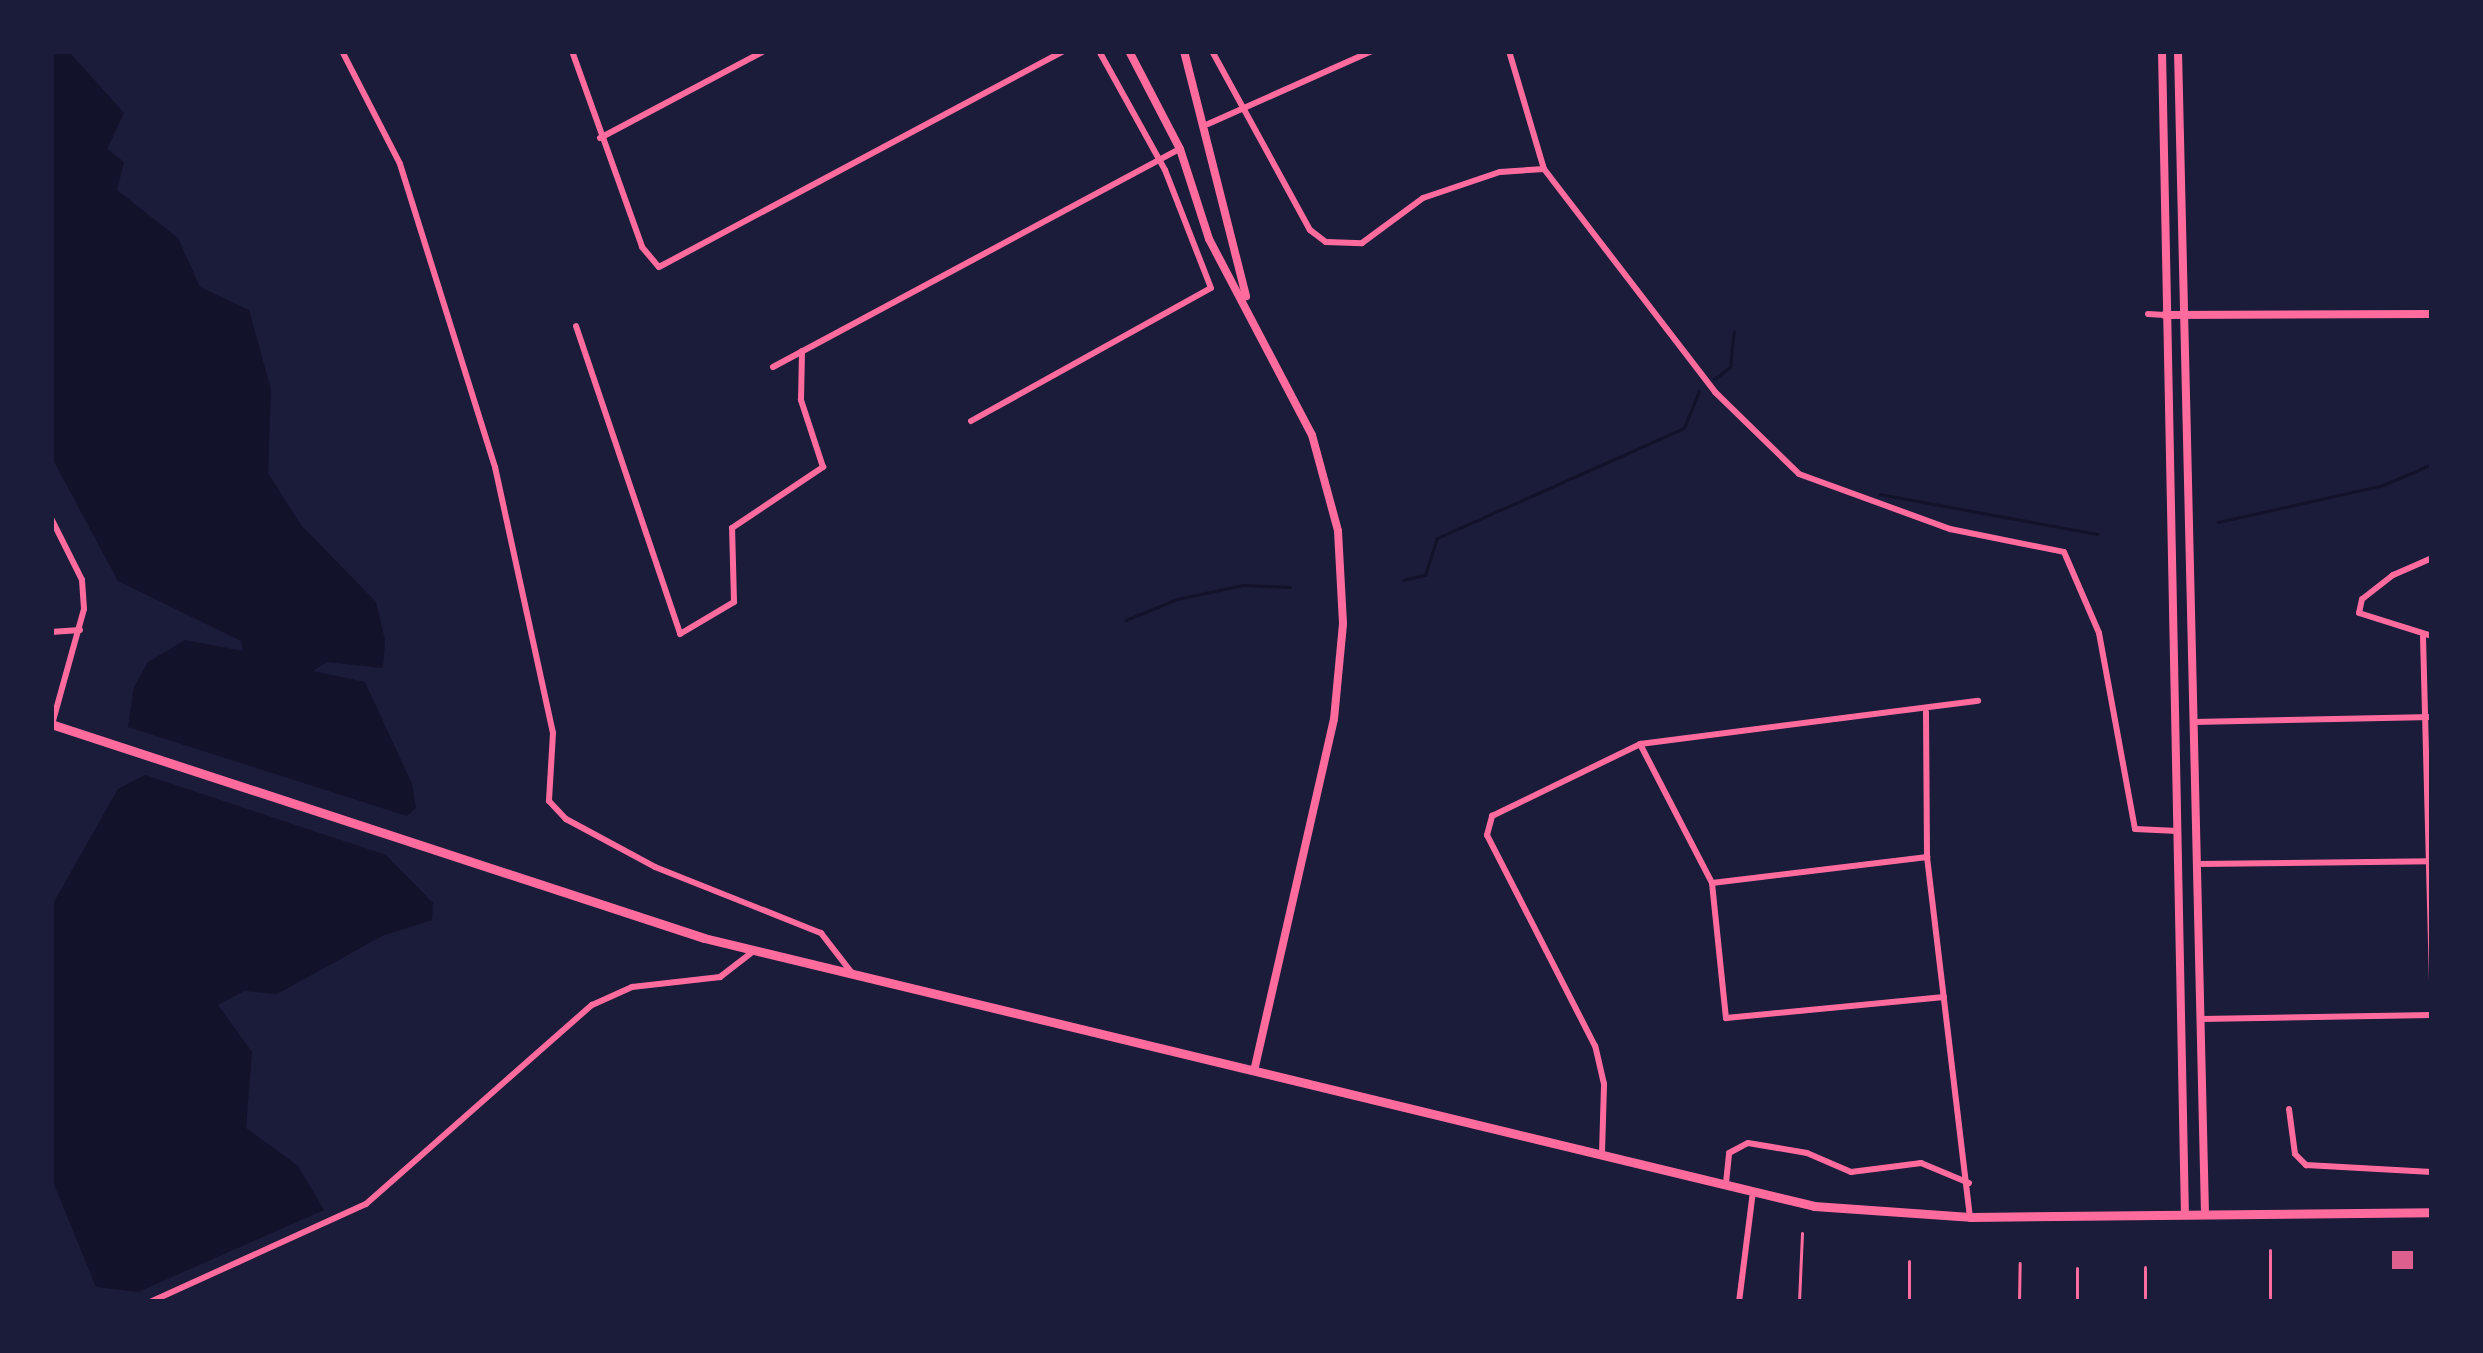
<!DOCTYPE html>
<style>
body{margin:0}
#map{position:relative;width:2483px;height:1353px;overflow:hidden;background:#1b1b3a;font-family:Mulish,sans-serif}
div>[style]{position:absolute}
.water>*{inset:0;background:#12122b}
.stream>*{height:3px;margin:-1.5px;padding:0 1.5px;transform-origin:1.5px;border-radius:1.5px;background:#12122b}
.building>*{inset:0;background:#dd5f8e;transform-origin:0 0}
.service>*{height:3px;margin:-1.5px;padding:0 1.5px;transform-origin:1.5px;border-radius:1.5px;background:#ff6b9d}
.minor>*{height:6px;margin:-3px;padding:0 3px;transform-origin:3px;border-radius:3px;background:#ff6b9d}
.tertiary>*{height:8px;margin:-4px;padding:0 4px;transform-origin:4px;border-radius:4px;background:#ff6b9d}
.secondary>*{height:8px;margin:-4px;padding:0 4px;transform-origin:4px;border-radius:4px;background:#ff6b9d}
.primary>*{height:9px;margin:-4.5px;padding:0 4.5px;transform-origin:4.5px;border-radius:4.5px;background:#ff6b9d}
span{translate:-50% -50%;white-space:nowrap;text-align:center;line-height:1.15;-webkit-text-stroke:12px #1b1b3a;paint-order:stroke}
.frame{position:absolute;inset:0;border:54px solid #1b1b3a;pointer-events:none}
</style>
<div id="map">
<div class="water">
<i style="clip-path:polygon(51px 51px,71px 54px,124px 113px,107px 149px,124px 162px,117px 190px,178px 238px,200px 287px,249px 310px,271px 389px,268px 473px,301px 525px,376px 602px,385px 640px,383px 668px,327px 662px,313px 671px,365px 682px,412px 784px,416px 808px,407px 816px,128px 727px,134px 687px,148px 662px,185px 640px,243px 651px,241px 641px,118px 581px,51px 456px)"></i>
<i style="clip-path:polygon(145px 775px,386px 855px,433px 903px,432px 920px,382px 936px,277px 994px,244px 991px,218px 1005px,252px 1052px,246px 1128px,298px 1166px,324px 1210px,138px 1292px,96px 1287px,51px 1177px,51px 907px,118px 789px)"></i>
</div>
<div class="stream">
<i style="left:1714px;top:379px;width:20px;rotate:-37deg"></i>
<i style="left:1730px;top:367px;width:36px;rotate:-84deg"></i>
<i style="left:1879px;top:494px;width:222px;rotate:10.4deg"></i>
<i style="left:2218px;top:522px;width:169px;rotate:-12.6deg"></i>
<i style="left:2383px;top:485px;width:53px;rotate:-23.2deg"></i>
<i style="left:1403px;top:580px;width:23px;rotate:-13deg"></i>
<i style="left:1425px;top:575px;width:39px;rotate:-72deg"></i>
<i style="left:1437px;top:538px;width:270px;rotate:-24deg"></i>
<i style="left:1684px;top:428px;width:40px;rotate:-68deg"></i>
<i style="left:1126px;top:620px;width:55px;rotate:-22.4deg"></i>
<i style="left:1177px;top:599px;width:67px;rotate:-12deg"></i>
<i style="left:1243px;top:585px;width:47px;rotate:2.4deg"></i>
</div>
<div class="building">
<i style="left:2392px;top:1251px;width:21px;height:18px"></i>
</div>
<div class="service">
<i style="left:2270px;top:1250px;width:52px;rotate:90deg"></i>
<i style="left:2145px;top:1267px;width:35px;rotate:90deg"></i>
<i style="left:2077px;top:1268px;width:34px;rotate:90deg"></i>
<i style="left:1799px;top:1302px;width:69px;rotate:-87.5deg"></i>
<i style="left:1909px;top:1302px;width:41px;rotate:-90deg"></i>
<i style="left:2019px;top:1302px;width:39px;rotate:-89deg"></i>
</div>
<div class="minor">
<i style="left:342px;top:51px;width:127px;rotate:62.8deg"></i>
<i style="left:400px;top:164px;width:318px;rotate:72.6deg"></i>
<i style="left:495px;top:467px;width:272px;rotate:77.7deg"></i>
<i style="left:553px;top:733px;width:68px;rotate:93.4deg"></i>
<i style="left:549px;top:801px;width:25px;rotate:47deg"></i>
<i style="left:566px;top:819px;width:101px;rotate:28.3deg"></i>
<i style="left:655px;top:867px;width:179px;rotate:21.7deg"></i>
<i style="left:821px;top:933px;width:51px;rotate:52.2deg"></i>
<i style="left:572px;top:51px;width:208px;rotate:70.3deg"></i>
<i style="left:642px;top:247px;width:26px;rotate:50deg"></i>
<i style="left:659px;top:267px;width:458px;rotate:-28.1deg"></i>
<i style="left:1212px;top:51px;width:204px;rotate:61.3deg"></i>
<i style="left:1310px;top:230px;width:20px;rotate:37deg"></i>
<i style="left:1326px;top:242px;width:36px;rotate:2deg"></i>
<i style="left:1362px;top:243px;width:76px;rotate:-36.4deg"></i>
<i style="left:1423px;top:198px;width:81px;rotate:-18.7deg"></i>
<i style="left:1500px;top:172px;width:44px;rotate:-3.9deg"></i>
<i style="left:1509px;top:51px;width:123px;rotate:73.5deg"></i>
<i style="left:1544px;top:169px;width:281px;rotate:52.5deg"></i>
<i style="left:1715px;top:392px;width:117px;rotate:44.3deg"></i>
<i style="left:1799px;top:474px;width:161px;rotate:20deg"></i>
<i style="left:1950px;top:529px;width:116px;rotate:11.4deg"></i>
<i style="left:2064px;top:552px;width:88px;rotate:66.6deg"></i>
<i style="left:2099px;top:633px;width:199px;rotate:79.6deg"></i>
<i style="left:2135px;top:829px;width:43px;rotate:2.7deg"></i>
<i style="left:1208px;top:124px;width:180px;rotate:-24deg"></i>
<i style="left:600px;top:138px;width:186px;rotate:-27.9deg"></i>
<i style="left:2148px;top:314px;width:17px;rotate:3deg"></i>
<i style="left:576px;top:326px;width:325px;rotate:71.3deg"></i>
<i style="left:680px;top:634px;width:63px;rotate:-30.7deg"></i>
<i style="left:734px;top:602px;width:74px;rotate:-91.5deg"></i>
<i style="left:732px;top:528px;width:110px;rotate:-33.8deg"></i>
<i style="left:823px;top:467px;width:71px;rotate:-108.2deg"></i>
<i style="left:801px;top:400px;width:49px;rotate:-88.8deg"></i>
<i style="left:773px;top:367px;width:462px;rotate:-28.2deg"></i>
<i style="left:971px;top:421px;width:274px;rotate:-29deg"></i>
<i style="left:1211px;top:288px;width:127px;rotate:-111.3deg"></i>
<i style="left:1165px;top:170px;width:136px;rotate:-119deg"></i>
<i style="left:51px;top:518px;width:69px;rotate:63.4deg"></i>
<i style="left:82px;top:580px;width:29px;rotate:86deg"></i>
<i style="left:84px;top:609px;width:119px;rotate:105.5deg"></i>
<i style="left:2432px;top:558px;width:43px;rotate:156.4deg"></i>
<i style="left:2393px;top:575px;width:39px;rotate:142deg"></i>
<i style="left:2362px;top:599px;width:14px;rotate:102deg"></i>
<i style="left:2359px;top:613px;width:77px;rotate:17.5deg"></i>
<i style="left:51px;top:632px;width:29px;rotate:-4deg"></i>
<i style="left:2423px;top:637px;width:350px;rotate:88.5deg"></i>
<i style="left:1926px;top:712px;width:145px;rotate:89.6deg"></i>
<i style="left:1927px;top:857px;width:361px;rotate:83.2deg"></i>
<i style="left:2194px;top:722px;width:238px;rotate:-1.2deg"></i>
<i style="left:1640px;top:744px;width:157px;rotate:62.6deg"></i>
<i style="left:1712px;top:883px;width:217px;rotate:-6.9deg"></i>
<i style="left:2197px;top:864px;width:235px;rotate:-0.7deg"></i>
<i style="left:1712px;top:883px;width:136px;rotate:84.1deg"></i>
<i style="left:1726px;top:1018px;width:219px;rotate:-5.5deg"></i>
<i style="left:2202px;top:1019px;width:230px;rotate:-1deg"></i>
<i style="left:2289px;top:1109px;width:45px;rotate:82.4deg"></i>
<i style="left:2295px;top:1154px;width:16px;rotate:45deg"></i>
<i style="left:2306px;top:1165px;width:126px;rotate:3.2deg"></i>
<i style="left:1602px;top:1153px;width:69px;rotate:-88.3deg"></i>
<i style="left:1604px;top:1084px;width:39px;rotate:-103deg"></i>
<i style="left:1595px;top:1046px;width:237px;rotate:-117.1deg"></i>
<i style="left:1487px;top:835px;width:20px;rotate:-75deg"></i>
<i style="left:1492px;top:816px;width:165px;rotate:-25.9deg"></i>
<i style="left:1640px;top:744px;width:341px;rotate:-7.3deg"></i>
<i style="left:1726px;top:1183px;width:30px;rotate:-84deg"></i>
<i style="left:1729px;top:1153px;width:21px;rotate:-28deg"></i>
<i style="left:1748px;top:1143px;width:60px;rotate:9.6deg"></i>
<i style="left:1807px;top:1153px;width:48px;rotate:23.4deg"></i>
<i style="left:1851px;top:1172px;width:71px;rotate:-7.3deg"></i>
<i style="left:1921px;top:1163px;width:52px;rotate:22.6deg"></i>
<i style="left:150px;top:1302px;width:237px;rotate:-24.4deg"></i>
<i style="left:366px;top:1204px;width:301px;rotate:-41.4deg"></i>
<i style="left:592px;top:1005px;width:44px;rotate:-24.2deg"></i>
<i style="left:632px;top:987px;width:89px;rotate:-6.5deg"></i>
<i style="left:720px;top:977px;width:44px;rotate:-37.6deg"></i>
<i style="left:1739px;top:1302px;width:112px;rotate:-82.8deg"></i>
</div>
<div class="tertiary">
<i style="left:2165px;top:315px;width:267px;rotate:-0.2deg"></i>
</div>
<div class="secondary">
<i style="left:1129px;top:51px;width:110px;rotate:62.5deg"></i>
<i style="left:1180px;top:149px;width:95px;rotate:72.1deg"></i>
<i style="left:1209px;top:239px;width:221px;rotate:62.3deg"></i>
<i style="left:1312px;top:435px;width:99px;rotate:74.8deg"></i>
<i style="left:1338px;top:531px;width:93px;rotate:86.9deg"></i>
<i style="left:1343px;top:624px;width:95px;rotate:95.4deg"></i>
<i style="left:1334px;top:719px;width:360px;rotate:102.8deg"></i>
<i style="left:1184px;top:51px;width:253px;rotate:75.8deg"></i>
<i style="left:2162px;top:51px;width:1164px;rotate:88.87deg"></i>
<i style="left:2178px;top:51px;width:1164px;rotate:88.67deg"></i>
</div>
<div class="primary">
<i style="left:51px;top:724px;width:687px;rotate:18.14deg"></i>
<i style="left:704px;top:938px;width:1142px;rotate:13.57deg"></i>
<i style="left:1814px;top:1206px;width:156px;rotate:4deg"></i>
<i style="left:1970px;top:1217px;width:462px;rotate:-0.6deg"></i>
</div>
<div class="frame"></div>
</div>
